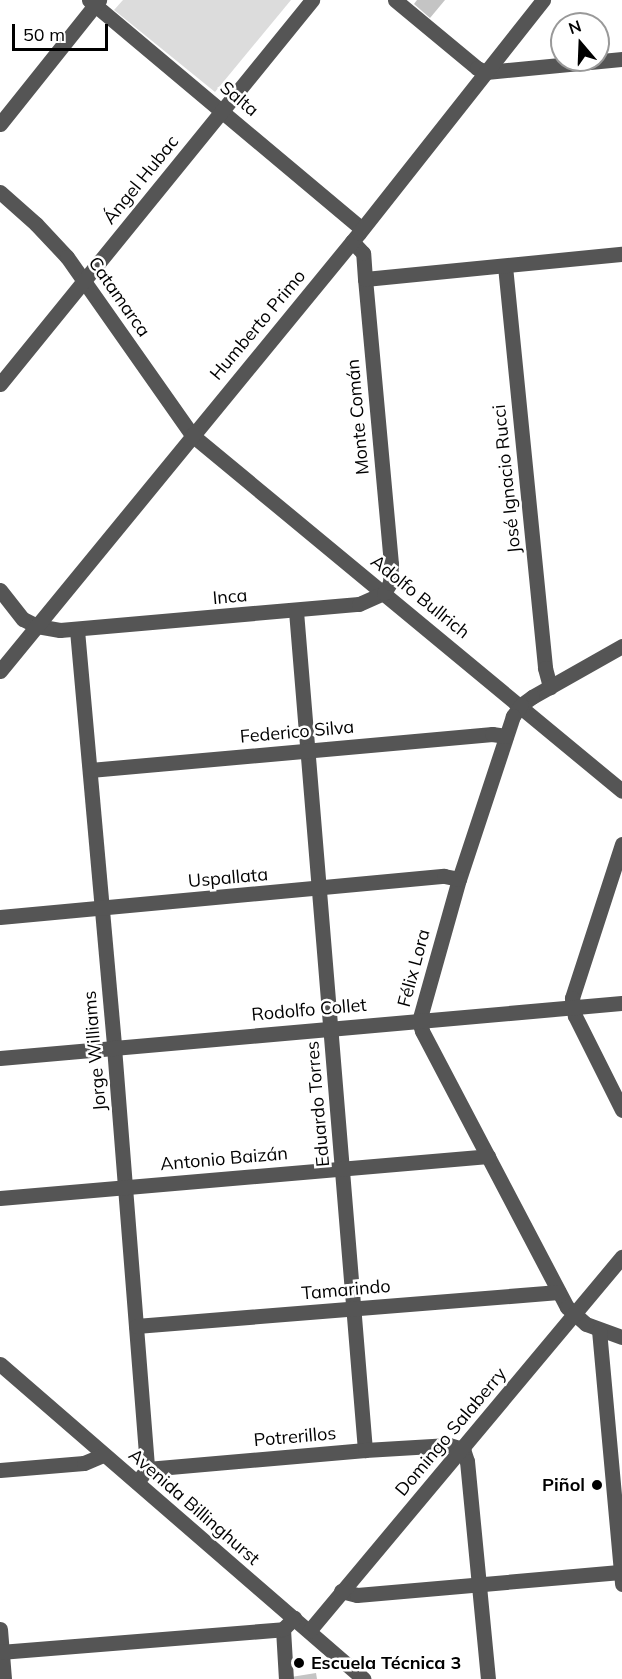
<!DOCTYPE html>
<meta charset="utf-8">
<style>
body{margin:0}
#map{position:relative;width:622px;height:1679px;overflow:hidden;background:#fff;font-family:Mulish,sans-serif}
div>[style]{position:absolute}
.green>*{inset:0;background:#dcdcdc}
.building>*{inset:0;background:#c4c4c4}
.minor>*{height:15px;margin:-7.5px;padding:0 7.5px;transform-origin:7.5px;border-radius:7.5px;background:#555}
.dots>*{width:16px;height:16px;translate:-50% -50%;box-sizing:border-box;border:3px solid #fff;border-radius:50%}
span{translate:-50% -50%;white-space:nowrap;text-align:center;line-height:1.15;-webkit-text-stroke:5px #fff;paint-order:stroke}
.street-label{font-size:18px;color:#000}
.poi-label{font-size:18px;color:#000;font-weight:700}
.right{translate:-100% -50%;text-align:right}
.left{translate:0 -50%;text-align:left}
.north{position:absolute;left:550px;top:12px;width:60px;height:60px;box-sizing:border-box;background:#fff;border:2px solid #999;border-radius:50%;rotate:341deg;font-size:16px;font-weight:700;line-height:24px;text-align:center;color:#000}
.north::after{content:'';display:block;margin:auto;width:21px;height:27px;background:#000;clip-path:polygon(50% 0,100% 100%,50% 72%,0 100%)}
.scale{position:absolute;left:12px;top:24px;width:96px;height:27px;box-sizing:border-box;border:3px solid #000;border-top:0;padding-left:8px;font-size:18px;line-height:21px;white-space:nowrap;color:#000;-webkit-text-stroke:4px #fff;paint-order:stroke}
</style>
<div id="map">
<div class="green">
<i style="clip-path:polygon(123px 0,291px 0,215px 92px,114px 10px)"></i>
</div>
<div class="building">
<i style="clip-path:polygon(417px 0,445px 0,430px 18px,414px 4px)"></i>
<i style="clip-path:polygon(316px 1673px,317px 1679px,291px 1679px,291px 1677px)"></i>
</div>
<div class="minor">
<i style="left:89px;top:0;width:356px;rotate:40deg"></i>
<i style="left:395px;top:0;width:107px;rotate:39.7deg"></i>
<i style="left:477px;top:68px;width:10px;rotate:24deg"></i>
<i style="left:486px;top:72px;width:137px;rotate:-5.5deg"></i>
<i style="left:0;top:124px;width:159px;rotate:-51.4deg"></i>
<i style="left:0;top:192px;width:48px;rotate:41.6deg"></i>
<i style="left:36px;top:224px;width:45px;rotate:46.8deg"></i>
<i style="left:67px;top:257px;width:218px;rotate:54.9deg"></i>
<i style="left:192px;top:435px;width:558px;rotate:39.62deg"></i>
<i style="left:505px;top:266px;width:404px;rotate:84.3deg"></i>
<i style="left:545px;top:668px;width:20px;rotate:75deg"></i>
<i style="left:365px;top:279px;width:258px;rotate:-5.6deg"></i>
<i style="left:0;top:384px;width:495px;rotate:-50.9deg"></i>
<i style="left:0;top:590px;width:37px;rotate:52deg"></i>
<i style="left:23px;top:619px;width:16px;rotate:27deg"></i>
<i style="left:37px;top:626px;width:23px;rotate:10deg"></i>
<i style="left:60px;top:630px;width:300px;rotate:-5deg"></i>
<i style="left:359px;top:604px;width:27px;rotate:-24deg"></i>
<i style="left:384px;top:593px;width:12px;rotate:-59deg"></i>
<i style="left:390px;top:583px;width:19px;rotate:-87deg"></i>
<i style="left:391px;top:564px;width:286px;rotate:-95.2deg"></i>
<i style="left:365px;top:279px;width:26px;rotate:-94deg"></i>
<i style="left:363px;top:253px;width:16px;rotate:-133deg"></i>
<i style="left:296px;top:611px;width:842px;rotate:85.3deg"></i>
<i style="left:77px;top:630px;width:419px;rotate:84.9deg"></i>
<i style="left:114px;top:1047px;width:423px;rotate:85.5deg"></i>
<i style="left:622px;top:646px;width:103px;rotate:150.5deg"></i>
<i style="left:532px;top:697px;width:14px;rotate:144deg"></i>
<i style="left:521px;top:705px;width:14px;rotate:126deg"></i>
<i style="left:513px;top:716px;width:172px;rotate:108.3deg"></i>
<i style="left:459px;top:879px;width:148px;rotate:105.7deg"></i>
<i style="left:419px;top:1021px;width:10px;rotate:73deg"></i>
<i style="left:422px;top:1031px;width:312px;rotate:62.3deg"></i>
<i style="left:567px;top:1307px;width:25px;rotate:42deg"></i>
<i style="left:586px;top:1324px;width:38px;rotate:20deg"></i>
<i style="left:0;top:671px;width:566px;rotate:-50.66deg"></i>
<i style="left:359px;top:233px;width:297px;rotate:-51.7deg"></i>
<i style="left:90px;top:770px;width:404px;rotate:-5.1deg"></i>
<i style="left:492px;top:734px;width:14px;rotate:8deg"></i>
<i style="left:622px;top:844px;width:162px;rotate:108deg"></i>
<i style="left:572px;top:998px;width:18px;rotate:81deg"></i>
<i style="left:575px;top:1016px;width:105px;rotate:63.4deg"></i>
<i style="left:0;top:917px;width:446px;rotate:-5.3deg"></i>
<i style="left:444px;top:876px;width:15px;rotate:11deg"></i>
<i style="left:0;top:1058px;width:624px;rotate:-5.05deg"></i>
<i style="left:0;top:1198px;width:490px;rotate:-4.9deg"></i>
<i style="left:136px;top:1326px;width:424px;rotate:-4.6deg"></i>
<i style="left:599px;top:1330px;width:255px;rotate:84.8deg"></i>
<i style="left:0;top:1364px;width:481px;rotate:40.9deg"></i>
<i style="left:0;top:1470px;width:84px;rotate:-4.8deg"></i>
<i style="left:84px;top:1463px;width:21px;rotate:-23deg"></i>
<i style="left:137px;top:1482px;width:16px;rotate:-52deg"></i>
<i style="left:147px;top:1469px;width:219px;rotate:-5deg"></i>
<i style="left:365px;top:1450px;width:84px;rotate:-3.4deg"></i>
<i style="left:449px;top:1445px;width:15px;rotate:16deg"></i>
<i style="left:463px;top:1449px;width:13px;rotate:72deg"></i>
<i style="left:467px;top:1461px;width:219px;rotate:84.5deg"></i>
<i style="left:341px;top:1591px;width:16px;rotate:14deg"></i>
<i style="left:357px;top:1595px;width:266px;rotate:-5deg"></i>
<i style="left:0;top:1629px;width:50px;rotate:85.4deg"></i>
<i style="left:283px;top:1629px;width:50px;rotate:86.6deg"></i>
<i style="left:309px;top:1631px;width:488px;rotate:-50.1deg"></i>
<i style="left:0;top:1652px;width:284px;rotate:-4.6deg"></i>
<i style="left:283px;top:1629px;width:16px;rotate:-45deg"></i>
</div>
<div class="dots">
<i style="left:597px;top:1485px;background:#000"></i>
<i style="left:299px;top:1663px;background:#000"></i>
</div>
<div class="street-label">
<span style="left:239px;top:99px;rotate:40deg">Salta</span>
<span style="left:141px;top:180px;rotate:-51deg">Ángel Hubac</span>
<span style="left:119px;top:297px;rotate:55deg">Catamarca</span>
<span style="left:258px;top:325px;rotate:-50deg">Humberto Primo</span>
<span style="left:358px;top:417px;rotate:-95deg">Monte Comán</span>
<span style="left:507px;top:479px;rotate:-96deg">José Ignacio Rucci</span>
<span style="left:230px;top:597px;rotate:-5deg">Inca</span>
<span style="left:420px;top:597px;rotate:39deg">Adolfo Bullrich</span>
<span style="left:297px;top:732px;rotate:-5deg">Federico Silva</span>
<span style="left:228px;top:878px;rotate:-5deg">Uspallata</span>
<span style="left:414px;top:968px;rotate:-75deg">Félix Lora</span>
<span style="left:309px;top:1010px;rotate:-5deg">Rodolfo Collet</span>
<span style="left:95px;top:1051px;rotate:-95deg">Jorge Williams</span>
<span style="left:318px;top:1104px;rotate:-95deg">Eduardo Torres</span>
<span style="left:224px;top:1159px;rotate:-5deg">Antonio Baizán</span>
<span style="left:346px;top:1290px;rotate:-5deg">Tamarindo</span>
<span style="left:451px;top:1432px;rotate:-50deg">Domingo Salaberry</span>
<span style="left:295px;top:1437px;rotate:-5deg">Potrerillos</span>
<span style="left:194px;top:1507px;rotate:41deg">Avenida Billinghurst</span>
</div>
<div class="poi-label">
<span class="right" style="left:585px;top:1485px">Piñol</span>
<span class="left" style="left:311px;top:1663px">Escuela Técnica 3</span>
</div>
<div class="north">N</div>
<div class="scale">50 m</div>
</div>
